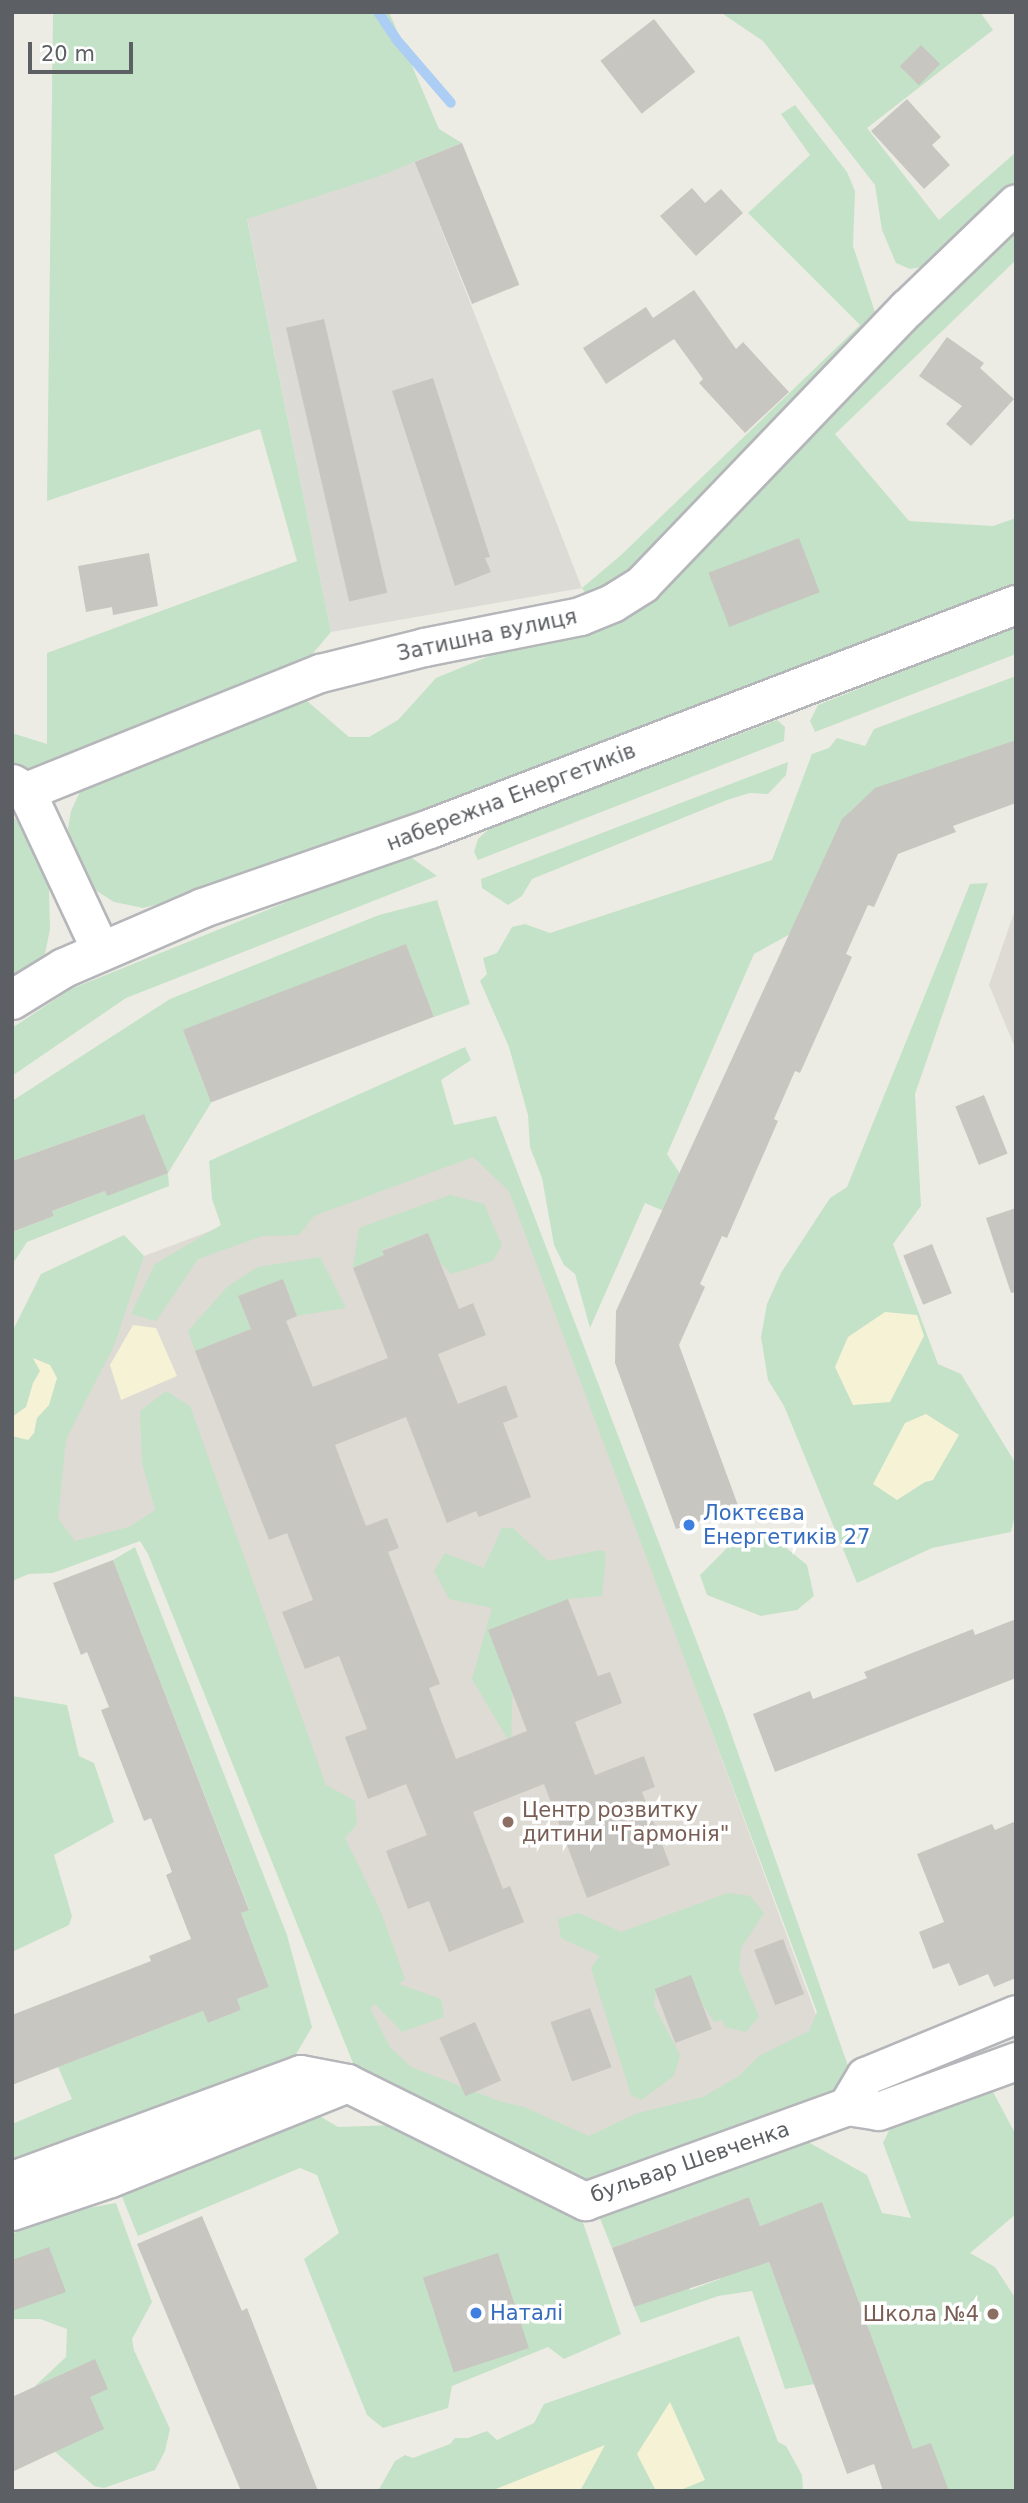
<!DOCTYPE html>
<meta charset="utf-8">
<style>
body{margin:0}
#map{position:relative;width:1028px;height:2503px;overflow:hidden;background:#edece4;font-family:"DejaVu Sans",sans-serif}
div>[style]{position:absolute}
.industrial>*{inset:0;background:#dcdbd6}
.education>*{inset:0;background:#dddbd3}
.green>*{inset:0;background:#c4e2c7}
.sand>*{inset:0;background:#f6f2d6}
.stream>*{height:10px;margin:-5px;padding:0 5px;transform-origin:5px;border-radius:5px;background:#accef5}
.building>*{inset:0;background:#c8c6c1;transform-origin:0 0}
.roads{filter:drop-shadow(2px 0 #b5b6ba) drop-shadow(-2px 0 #b5b6ba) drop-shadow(0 2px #b5b6ba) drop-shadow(0 -2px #b5b6ba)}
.street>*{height:37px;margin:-18.5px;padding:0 18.5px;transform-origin:18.5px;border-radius:18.5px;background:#fff}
.secondary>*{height:38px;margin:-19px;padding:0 19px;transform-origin:19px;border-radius:19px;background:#fff}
.dots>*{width:19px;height:19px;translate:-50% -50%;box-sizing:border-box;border:4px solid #fff;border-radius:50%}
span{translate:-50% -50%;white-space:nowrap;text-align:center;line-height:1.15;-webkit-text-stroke:7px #fff;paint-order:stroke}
.street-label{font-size:21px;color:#5c5f63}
.shop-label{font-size:21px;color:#366cbe}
.left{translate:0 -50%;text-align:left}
.education-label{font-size:21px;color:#785e54}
.right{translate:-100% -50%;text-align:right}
.frame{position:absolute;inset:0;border:14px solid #5c5f63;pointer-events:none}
.scale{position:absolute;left:28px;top:42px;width:105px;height:32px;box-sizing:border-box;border:4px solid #5c5f63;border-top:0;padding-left:9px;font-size:21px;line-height:24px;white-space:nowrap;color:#5c5f63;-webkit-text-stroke:5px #fff;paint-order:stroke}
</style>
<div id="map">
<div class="industrial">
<i style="clip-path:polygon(415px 162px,582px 588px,331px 632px,247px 218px)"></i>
</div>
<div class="education">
<i style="clip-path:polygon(1016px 907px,1016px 1050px,989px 985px)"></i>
<i style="clip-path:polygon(475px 1131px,494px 1140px,841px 2083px,591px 2172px,378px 2072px,148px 1533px,33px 1572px,12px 1493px,144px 1256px)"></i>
</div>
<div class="green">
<i style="clip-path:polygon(53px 12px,389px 12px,439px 129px,462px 143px,377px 177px,247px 219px,331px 632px,309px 658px,26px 772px,12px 766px,12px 733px,47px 744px,47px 653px,297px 561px,260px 429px,47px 501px)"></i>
<i style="clip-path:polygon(720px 12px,980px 12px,993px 30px,867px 128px,939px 220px,1016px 152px,1016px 183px,928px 266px,910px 269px,896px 263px,882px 230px,875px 185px,763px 41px)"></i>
<i style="clip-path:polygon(795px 105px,847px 172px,855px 191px,853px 246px,879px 324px,664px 549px,589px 599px,582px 588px,620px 556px,860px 325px,748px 213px,810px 155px,781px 114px)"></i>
<i style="clip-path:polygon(1016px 203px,1016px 260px,835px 434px,909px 521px,993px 526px,1016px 518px,1016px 587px,469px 798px,176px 900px,143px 908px,114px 902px,92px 888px,79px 873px,71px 854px,68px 828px,71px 811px,83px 785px,306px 700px,349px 737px,369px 737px,398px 720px,436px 678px,509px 648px,593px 628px)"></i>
<i style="clip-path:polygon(1016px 626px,1016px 654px,815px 732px,810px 721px,818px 705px)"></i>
<i style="clip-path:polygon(1016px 676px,1016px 740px,989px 767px,875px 789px,850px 811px,792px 933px,754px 954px,667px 1154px,679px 1172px,679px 1194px,666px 1212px,645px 1203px,590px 1328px,575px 1274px,564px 1265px,554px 1245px,542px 1178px,530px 1147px,528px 1115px,509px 1047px,480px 981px,487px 974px,483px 958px,497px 953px,512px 927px,525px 924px,550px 933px,772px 860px,812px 754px,829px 748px,837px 738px,865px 746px,874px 729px)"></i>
<i style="clip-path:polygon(777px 720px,785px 727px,784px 741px,478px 860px,474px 852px,478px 839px,490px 828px)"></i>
<i style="clip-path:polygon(788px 762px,786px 775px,768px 794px,750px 793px,727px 800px,532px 879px,522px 896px,508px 905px,482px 888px,481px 879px)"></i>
<i style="clip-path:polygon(12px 815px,41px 851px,49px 888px,50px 929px,45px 954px,12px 979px)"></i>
<i style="clip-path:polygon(412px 858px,437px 876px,126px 998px,12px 1076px,12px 1028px,71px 989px,376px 866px)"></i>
<i style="clip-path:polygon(988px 883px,915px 1094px,921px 1206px,893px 1244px,938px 1364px,961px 1374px,1016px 1464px,1016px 1511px,1011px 1532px,932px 1548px,857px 1583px,784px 1406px,768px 1380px,761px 1337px,767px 1304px,781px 1273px,830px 1198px,847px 1187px,970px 884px)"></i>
<i style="clip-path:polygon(437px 900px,470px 1004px,434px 1017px,406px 945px,183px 1030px,211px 1103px,168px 1173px,169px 1186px,27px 1242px,12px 1265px,12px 1232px,54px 1216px,52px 1211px,105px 1191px,107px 1196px,144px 1114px,12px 1161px,12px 1101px,170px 999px,379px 915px)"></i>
<i style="clip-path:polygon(465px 1047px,471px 1060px,441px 1080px,454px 1125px,496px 1116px,724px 1713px,853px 2080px,843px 2096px,594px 2183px,362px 2076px,355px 2068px,148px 1554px,140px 1541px,53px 1573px,29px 1574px,12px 1581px,12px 1332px,41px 1274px,124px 1235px,144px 1256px,114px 1346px,66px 1439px,58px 1518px,75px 1541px,129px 1527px,155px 1510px,142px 1463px,140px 1411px,166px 1391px,190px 1406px,326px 1785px,355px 1801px,357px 1824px,345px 1838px,381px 1912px,405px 1979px,399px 1984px,441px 1999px,444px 2017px,402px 2032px,375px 2004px,370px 2008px,390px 2047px,411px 2067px,499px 2101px,524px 2107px,589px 2136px,635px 2114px,703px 2097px,739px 2076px,759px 2056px,809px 2031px,817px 2012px,509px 1191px,473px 1157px,314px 1216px,299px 1235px,262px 1236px,198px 1259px,156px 1321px,131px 1314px,155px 1264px,221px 1225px,212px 1199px,209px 1161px)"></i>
<i style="clip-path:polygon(450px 1195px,484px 1204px,502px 1245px,493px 1261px,451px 1274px,440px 1262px,428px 1233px,382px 1250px,384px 1255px,353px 1268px,359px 1228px)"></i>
<i style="clip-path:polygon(320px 1257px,346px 1308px,297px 1316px,283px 1279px,239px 1296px,251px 1329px,195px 1351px,188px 1331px,228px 1286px,258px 1267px)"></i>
<i style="clip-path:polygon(502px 1528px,513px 1528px,548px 1561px,601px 1550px,606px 1553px,602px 1596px,568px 1599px,514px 1643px,511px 1745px,472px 1679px,492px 1608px,449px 1599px,434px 1571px,445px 1553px,484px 1568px)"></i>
<i style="clip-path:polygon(773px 1537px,807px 1565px,814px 1596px,797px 1610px,761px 1616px,707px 1595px,700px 1575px,729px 1546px)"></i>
<i style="clip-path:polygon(135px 1547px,287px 1935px,312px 2027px,288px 2068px,12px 2174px,12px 2124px,72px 2099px,58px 2067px,203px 2011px,208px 2023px,241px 2010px,237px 1999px,269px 1987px,241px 1913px,249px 1909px,113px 1560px)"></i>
<i style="clip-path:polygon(12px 1696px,67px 1705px,79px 1756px,94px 1763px,114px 1822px,54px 1855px,72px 1916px,69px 1925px,12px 1952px)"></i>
<i style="clip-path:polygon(728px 1893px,750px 1896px,764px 1913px,741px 1948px,739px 1969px,759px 2017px,746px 2032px,725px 2027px,722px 2020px,714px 2022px,686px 1978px,656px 1989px,654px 2006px,680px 2055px,674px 2076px,641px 2100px,631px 2095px,591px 1968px,600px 1956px,561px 1938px,558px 1919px,579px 1913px,621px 1932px)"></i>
<i style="clip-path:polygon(992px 2090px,1016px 2135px,1016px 2214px,970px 2253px,995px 2267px,1016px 2299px,1016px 2491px,949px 2491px,913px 2449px,822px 2203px,760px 2226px,749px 2197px,612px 2248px,599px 2216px,801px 2138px,867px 2175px,882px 2213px,911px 2218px,883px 2143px,894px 2120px,959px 2095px,969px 2101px)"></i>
<i style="clip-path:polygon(318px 2115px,338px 2127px,395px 2125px,576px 2202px,621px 2334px,564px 2359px,548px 2347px,452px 2386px,448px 2408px,383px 2428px,367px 2415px,304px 2259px,339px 2233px,317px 2175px,300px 2168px,138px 2236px,120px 2192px)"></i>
<i style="clip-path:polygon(116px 2203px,152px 2302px,132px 2339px,134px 2350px,170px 2429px,165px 2451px,155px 2470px,104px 2488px,94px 2486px,45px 2443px,35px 2386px,66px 2357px,67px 2329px,40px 2319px,12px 2319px,12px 2234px,49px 2215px)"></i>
<i style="clip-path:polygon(767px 2257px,815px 2384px,785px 2389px,752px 2291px,718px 2296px,641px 2323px,634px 2307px,689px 2287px,690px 2290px,720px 2279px,719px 2275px)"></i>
<i style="clip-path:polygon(739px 2336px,778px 2442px,786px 2446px,802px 2475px,803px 2491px,378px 2491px,395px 2461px,405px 2455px,413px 2458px,450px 2444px,455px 2438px,468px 2438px,487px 2431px,497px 2440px,534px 2423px,544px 2404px)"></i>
</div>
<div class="sand">
<i style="clip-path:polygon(885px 1312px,917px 1315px,924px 1336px,890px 1402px,853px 1405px,835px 1367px,848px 1337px)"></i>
<i style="clip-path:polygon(133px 1325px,156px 1328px,177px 1376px,121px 1400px,110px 1365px)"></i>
<i style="clip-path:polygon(33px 1358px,50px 1365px,57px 1378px,49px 1405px,37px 1418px,34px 1433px,28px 1440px,12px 1436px,12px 1417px,26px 1407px,33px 1383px,40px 1371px)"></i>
<i style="clip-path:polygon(926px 1414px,959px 1435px,933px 1480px,925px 1482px,897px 1500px,873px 1484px,905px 1423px)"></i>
<i style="clip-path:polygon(670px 2402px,705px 2480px,678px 2491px,656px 2491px,637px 2454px)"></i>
<i style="clip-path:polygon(605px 2445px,580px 2491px,491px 2491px)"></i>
</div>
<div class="stream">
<i style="left:378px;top:12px;width:32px;rotate:56deg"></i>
<i style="left:396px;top:39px;width:84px;rotate:49.3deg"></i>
</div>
<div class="building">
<i style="left:654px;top:19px;width:67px;height:68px;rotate:52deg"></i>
<i style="left:921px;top:45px;width:27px;height:30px;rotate:45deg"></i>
<i style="clip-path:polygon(907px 99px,941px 137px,932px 145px,950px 165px,924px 189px,871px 131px)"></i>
<i style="left:462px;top:143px;width:153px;height:51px;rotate:68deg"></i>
<i style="clip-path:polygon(692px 188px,705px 203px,721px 189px,743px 213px,696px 256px,660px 216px)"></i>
<i style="clip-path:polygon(694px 290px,736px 349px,743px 342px,789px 392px,745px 433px,699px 383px,703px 379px,674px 339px,606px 384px,583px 348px,646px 307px,653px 318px)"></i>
<i style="left:324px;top:319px;width:281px;height:39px;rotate:77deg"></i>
<i style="clip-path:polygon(947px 337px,984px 363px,980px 368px,1014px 399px,971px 446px,946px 424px,962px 406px,919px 376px)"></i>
<i style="clip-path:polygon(433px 378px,490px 557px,485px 558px,491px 572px,455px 586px,392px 391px)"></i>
<i style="left:799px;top:538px;width:58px;height:97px;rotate:69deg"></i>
<i style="clip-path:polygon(149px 553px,158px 606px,113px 615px,112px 607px,86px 612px,78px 566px)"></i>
<i style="clip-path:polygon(1016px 740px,1016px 803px,953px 826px,956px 832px,898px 854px,874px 907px,868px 905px,846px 954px,852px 957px,800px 1073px,795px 1071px,774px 1119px,778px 1121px,727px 1238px,722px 1236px,700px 1284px,705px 1287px,679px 1345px,739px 1508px,676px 1529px,615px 1363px,616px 1311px,842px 819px,875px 788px)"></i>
<i style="left:406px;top:944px;width:78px;height:239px;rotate:69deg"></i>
<i style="left:984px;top:1095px;width:63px;height:31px;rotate:68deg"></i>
<i style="clip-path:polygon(144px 1114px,168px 1173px,107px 1196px,105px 1191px,52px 1211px,54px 1216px,12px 1232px,12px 1161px)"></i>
<i style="clip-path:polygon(1016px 1208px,1016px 1292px,1011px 1293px,986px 1218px)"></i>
<i style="clip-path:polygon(428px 1233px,459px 1309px,473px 1303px,486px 1335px,438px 1354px,458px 1404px,506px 1385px,518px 1417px,503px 1423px,531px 1497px,479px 1517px,476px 1511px,447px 1523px,406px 1417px,335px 1445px,366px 1526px,387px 1518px,399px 1548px,388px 1552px,440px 1684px,429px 1688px,456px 1759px,527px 1731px,488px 1630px,568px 1599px,598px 1676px,610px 1672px,622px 1703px,575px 1722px,595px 1775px,644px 1756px,655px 1787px,642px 1792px,670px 1865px,587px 1898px,544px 1784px,473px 1812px,503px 1889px,510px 1886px,524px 1922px,449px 1952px,429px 1901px,408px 1909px,386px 1851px,427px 1835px,406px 1784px,368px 1799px,345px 1737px,367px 1729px,339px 1656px,305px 1669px,282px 1612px,313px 1600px,287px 1533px,269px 1540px,195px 1351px,251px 1329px,238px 1296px,283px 1279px,297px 1316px,286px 1321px,313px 1387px,388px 1358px,353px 1268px,384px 1255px,382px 1251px)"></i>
<i style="left:932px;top:1244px;width:53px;height:31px;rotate:68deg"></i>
<i style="clip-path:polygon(113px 1560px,249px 1910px,241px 1913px,269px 1987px,237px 1999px,241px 2010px,208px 2023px,203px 2011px,12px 2085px,12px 2015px,151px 1961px,149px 1956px,191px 1939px,166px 1875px,172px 1872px,151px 1818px,144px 1821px,101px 1710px,109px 1707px,87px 1652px,81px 1655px,53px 1583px)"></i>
<i style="clip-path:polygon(1016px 1619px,1016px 1678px,775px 1772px,753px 1714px,810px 1691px,813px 1699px,867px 1678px,864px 1672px,973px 1629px,975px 1635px)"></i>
<i style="clip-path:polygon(1016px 1821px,1016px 1978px,994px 1987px,988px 1974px,959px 1986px,949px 1963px,933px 1969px,919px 1932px,944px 1922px,917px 1854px,992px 1824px,995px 1830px)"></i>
<i style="left:783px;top:1939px;width:59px;height:31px;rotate:69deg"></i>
<i style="left:691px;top:1975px;width:58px;height:39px;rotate:69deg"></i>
<i style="left:590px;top:2008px;width:63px;height:42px;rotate:70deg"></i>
<i style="left:475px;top:2022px;width:64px;height:39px;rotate:66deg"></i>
<i style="clip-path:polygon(749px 2197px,760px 2226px,822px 2202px,913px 2449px,931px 2443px,949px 2491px,883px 2491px,874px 2464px,847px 2474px,769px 2262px,634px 2307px,612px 2248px)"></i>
<i style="clip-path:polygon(202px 2216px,242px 2311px,247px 2308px,318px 2491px,241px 2491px,137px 2244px)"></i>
<i style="clip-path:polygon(49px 2247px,66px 2292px,12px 2311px,12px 2260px)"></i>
<i style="left:498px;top:2253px;width:100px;height:79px;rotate:72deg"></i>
<i style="clip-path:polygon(95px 2359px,108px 2389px,90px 2397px,104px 2429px,12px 2472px,12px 2397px)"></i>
</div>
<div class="roads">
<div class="street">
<i style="left:12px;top:783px;width:16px;rotate:30deg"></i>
<i style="left:26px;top:791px;width:177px;rotate:64.9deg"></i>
<i style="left:26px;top:791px;width:317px;rotate:-21.9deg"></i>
<i style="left:320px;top:673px;width:107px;rotate:-14deg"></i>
<i style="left:424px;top:647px;width:159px;rotate:-11.2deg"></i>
<i style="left:580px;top:616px;width:35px;rotate:-22deg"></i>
<i style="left:612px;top:603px;width:36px;rotate:-32deg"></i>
<i style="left:642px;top:584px;width:383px;rotate:-46.2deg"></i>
<i style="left:907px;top:308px;width:151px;rotate:-43.9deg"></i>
<i style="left:847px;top:2106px;width:35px;rotate:-59deg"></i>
<i style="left:865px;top:2076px;width:163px;rotate:-22.3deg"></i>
<i style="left:12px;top:2180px;width:307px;rotate:-20.2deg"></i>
<i style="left:300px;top:2074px;width:48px;rotate:10.8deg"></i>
<i style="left:12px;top:2211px;width:103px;rotate:-18.6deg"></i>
<i style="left:110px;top:2178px;width:255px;rotate:-21.8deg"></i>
<i style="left:347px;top:2083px;width:266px;rotate:26.4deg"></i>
<i style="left:585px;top:2201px;width:279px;rotate:-19.9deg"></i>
<i style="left:847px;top:2106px;width:31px;rotate:9deg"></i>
<i style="left:878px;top:2111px;width:147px;rotate:-19.9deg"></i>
</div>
<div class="secondary">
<i style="left:12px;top:1000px;width:61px;rotate:-31.6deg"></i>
<i style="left:64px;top:968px;width:151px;rotate:-23.3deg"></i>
<i style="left:203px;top:908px;width:240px;rotate:-19.2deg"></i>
<i style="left:430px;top:829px;width:627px;rotate:-20.92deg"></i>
</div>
</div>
<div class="dots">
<i style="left:689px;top:1525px;background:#3f7fe0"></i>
<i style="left:508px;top:1822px;background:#8d6e63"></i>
<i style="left:476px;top:2313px;background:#3f7fe0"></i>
<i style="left:993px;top:2314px;background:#8d6e63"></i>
</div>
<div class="street-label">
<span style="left:487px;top:635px;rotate:-12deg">Затишна вулиця</span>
<span style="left:511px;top:797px;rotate:-21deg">набережна Енергетиків</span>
<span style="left:690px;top:2162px;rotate:-19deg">бульвар Шевченка</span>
</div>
<div class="shop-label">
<span class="left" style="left:703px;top:1525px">Локтєєва<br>Енергетиків 27</span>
<span class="left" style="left:490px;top:2313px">Наталі</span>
</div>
<div class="education-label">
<span class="left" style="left:522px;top:1822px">Центр розвитку<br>дитини "Гармонія"</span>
<span class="right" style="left:979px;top:2314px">Школа №4</span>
</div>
<div class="frame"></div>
<div class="scale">20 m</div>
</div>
